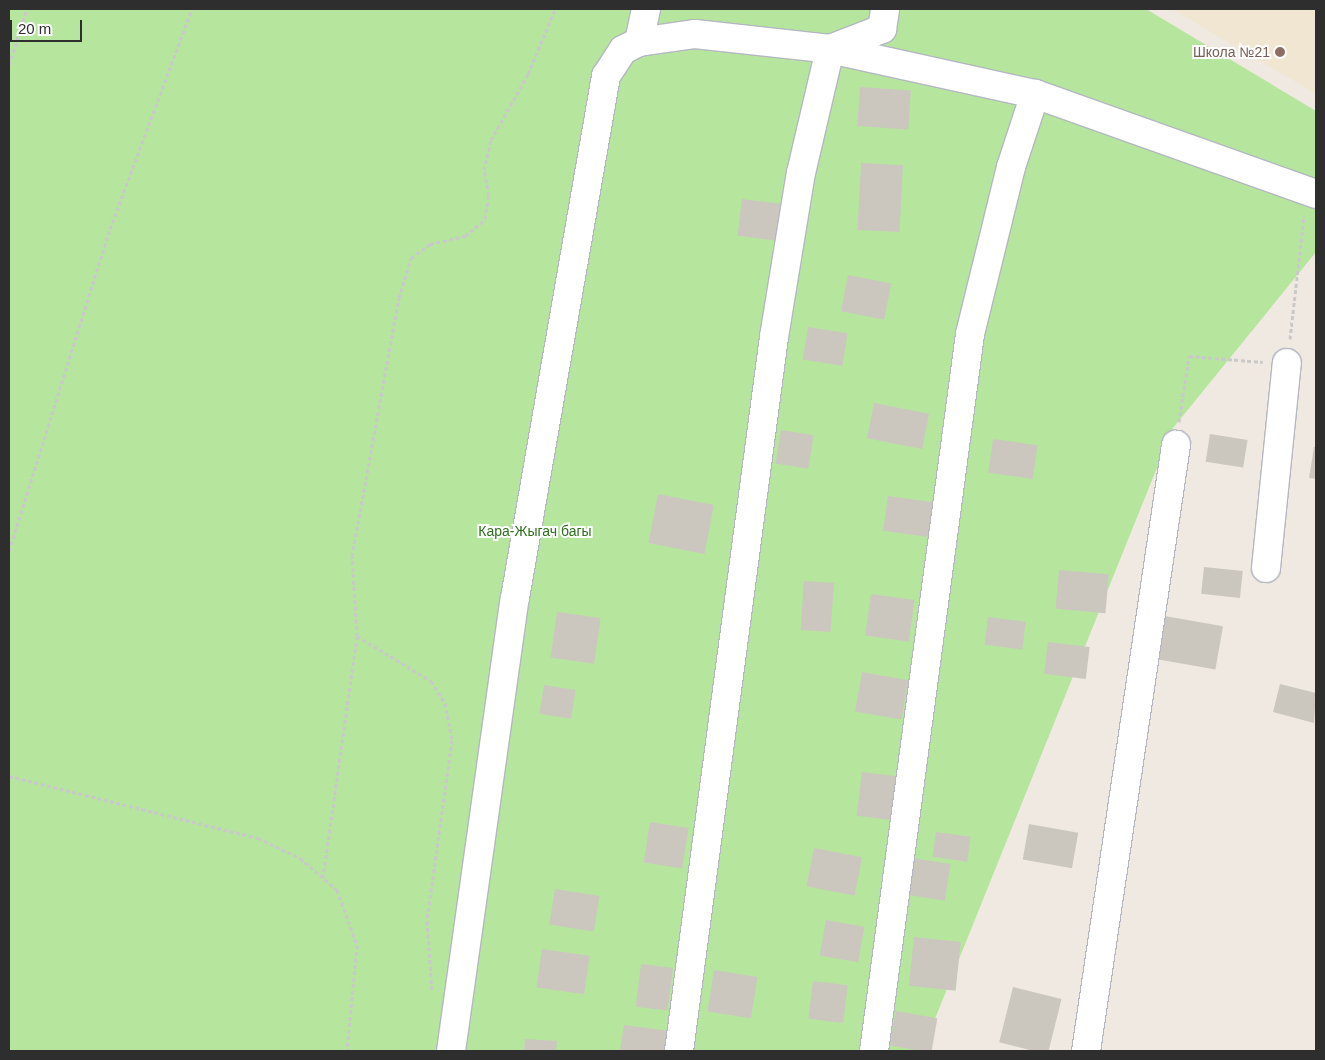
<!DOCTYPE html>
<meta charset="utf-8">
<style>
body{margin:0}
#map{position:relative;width:1325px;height:1060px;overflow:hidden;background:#efe9e1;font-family:Helvetica,sans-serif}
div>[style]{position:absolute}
.education>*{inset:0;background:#f0e6d1}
.green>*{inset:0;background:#b6e59e}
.building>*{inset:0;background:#cbc7bf;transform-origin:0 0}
.path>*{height:3px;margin-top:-1.5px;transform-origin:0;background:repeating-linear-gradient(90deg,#c9c9c9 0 4px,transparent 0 6.5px)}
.roads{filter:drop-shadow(1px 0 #b4b7c1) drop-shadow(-1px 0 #b4b7c1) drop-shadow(0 1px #b4b7c1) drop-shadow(0 -1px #b4b7c1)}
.minor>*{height:28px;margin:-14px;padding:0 14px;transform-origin:14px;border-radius:14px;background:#fff}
.dots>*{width:14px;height:14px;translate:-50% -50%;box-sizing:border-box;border:2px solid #fff;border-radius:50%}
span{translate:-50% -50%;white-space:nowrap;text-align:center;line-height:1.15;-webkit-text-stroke:4px #fff;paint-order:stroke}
.education-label{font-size:14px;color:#785e54}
.right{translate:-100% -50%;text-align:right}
.park-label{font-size:14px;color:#2c6e1b}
.frame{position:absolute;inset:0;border:10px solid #2e2e2e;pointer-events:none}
.scale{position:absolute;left:10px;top:20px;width:72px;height:22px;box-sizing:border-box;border:2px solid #2e2e2e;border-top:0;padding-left:6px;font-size:15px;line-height:18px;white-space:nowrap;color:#2e2e2e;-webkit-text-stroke:4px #fff;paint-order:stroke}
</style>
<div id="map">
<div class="education">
<i style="clip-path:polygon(1172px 9px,1316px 9px,1316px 94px)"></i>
</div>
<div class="green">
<i style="clip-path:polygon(9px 9px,1146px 9px,1316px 111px,1316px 252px,1173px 428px,922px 1051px,9px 1051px)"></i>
</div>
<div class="building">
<i style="left:860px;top:87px;width:51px;height:39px;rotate:4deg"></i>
<i style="left:861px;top:163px;width:42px;height:67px;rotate:3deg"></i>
<i style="left:742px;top:199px;width:49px;height:37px;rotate:7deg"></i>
<i style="left:848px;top:275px;width:44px;height:37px;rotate:11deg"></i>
<i style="left:808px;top:327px;width:40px;height:33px;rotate:9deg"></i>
<i style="left:874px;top:403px;width:56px;height:36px;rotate:11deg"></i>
<i style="left:781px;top:430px;width:33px;height:34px;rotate:9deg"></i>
<i style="left:1210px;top:434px;width:38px;height:28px;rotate:9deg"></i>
<i style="left:993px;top:439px;width:45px;height:34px;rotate:8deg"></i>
<i style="clip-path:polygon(1314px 447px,1316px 447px,1316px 479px,1309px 478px)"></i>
<i style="left:658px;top:494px;width:57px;height:50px;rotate:11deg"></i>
<i style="left:888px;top:496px;width:51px;height:35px;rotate:8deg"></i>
<i style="left:1204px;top:567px;width:39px;height:27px;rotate:6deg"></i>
<i style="left:1059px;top:570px;width:50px;height:39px;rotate:5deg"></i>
<i style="left:804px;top:581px;width:30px;height:49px;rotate:4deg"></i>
<i style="left:871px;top:594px;width:44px;height:42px;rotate:8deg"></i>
<i style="left:557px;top:612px;width:44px;height:46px;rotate:8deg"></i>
<i style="left:1159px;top:615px;width:65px;height:44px;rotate:10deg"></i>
<i style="left:988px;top:617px;width:38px;height:28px;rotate:7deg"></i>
<i style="left:1048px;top:642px;width:42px;height:32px;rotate:7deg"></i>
<i style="left:862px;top:672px;width:47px;height:40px;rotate:10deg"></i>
<i style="clip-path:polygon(1280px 684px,1316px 693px,1314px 723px,1273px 712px)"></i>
<i style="left:544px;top:685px;width:32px;height:29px;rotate:9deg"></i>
<i style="left:862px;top:772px;width:41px;height:44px;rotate:7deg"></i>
<i style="left:650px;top:822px;width:39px;height:41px;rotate:9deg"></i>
<i style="left:1029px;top:824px;width:50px;height:36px;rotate:10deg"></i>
<i style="left:936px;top:832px;width:35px;height:25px;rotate:8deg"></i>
<i style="left:814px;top:848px;width:49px;height:39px;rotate:11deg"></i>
<i style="left:912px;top:858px;width:39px;height:37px;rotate:9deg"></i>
<i style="left:555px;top:889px;width:45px;height:36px;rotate:9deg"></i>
<i style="left:826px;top:920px;width:39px;height:36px;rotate:10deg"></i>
<i style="left:914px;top:937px;width:47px;height:49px;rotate:6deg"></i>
<i style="left:542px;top:949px;width:48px;height:39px;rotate:8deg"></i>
<i style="left:641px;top:964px;width:32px;height:43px;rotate:7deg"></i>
<i style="left:714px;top:970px;width:44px;height:42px;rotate:9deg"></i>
<i style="left:813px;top:981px;width:35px;height:38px;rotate:7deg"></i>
<i style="left:1013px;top:987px;width:50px;height:57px;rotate:14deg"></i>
<i style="left:896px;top:1011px;width:42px;height:35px;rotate:10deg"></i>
<i style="clip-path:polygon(624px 1025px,670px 1031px,667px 1051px,620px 1051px)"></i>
<i style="clip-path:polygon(525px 1039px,557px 1041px,556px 1051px,524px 1051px)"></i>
</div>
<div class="path">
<i style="left:9px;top:65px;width:59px;rotate:-72.2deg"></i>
<i style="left:1290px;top:339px;width:124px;rotate:-83.5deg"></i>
<i style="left:1179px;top:422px;width:67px;rotate:-81.4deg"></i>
<i style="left:1189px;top:356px;width:74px;rotate:4.6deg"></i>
<i style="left:9px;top:551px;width:337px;rotate:-72.6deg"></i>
<i style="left:110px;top:229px;width:235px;rotate:-69.6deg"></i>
<i style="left:357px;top:636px;width:87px;rotate:31.3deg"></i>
<i style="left:431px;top:681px;width:26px;rotate:58deg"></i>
<i style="left:445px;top:703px;width:38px;rotate:79deg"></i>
<i style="left:452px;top:740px;width:183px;rotate:97.9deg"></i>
<i style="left:427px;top:921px;width:70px;rotate:85.9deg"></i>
<i style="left:9px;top:776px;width:257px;rotate:14deg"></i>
<i style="left:258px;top:838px;width:47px;rotate:25.5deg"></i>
<i style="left:300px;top:858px;width:49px;rotate:40.9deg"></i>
<i style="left:337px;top:890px;width:59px;rotate:70deg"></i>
<i style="left:357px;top:945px;width:106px;rotate:95.4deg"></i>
<i style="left:323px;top:878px;width:244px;rotate:-82deg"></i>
<i style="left:357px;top:636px;width:80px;rotate:-93.6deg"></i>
<i style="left:352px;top:556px;width:262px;rotate:-79.7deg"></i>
<i style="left:399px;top:298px;width:42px;rotate:-73.3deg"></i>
<i style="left:411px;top:258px;width:24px;rotate:-36deg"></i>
<i style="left:430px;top:244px;width:36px;rotate:-13deg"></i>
<i style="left:465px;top:236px;width:26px;rotate:-40deg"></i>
<i style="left:485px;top:219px;width:24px;rotate:-81deg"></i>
<i style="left:489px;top:195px;width:25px;rotate:-101deg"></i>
<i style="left:484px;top:170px;width:31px;rotate:-77deg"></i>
<i style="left:491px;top:140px;width:76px;rotate:-60.7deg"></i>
<i style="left:528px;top:74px;width:70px;rotate:-67.4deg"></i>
</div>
<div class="roads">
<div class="minor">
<i style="left:639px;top:42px;width:57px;rotate:-8.1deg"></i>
<i style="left:695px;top:34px;width:136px;rotate:6.3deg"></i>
<i style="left:830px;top:49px;width:56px;rotate:-21deg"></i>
<i style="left:882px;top:29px;width:20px;rotate:-81deg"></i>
<i style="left:1266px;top:568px;width:206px;rotate:-84.2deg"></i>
<i style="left:451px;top:1051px;width:457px;rotate:-82deg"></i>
<i style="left:515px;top:598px;width:530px;rotate:-80.11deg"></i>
<i style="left:606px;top:76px;width:31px;rotate:-57deg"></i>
<i style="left:623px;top:50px;width:18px;rotate:-27deg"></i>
<i style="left:639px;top:42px;width:34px;rotate:-78deg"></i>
<i style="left:679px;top:1051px;width:720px;rotate:-82.42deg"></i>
<i style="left:774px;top:337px;width:166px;rotate:-80.7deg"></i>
<i style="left:801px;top:173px;width:127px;rotate:-76.8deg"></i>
<i style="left:830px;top:49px;width:210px;rotate:12.4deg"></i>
<i style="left:874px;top:1051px;width:723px;rotate:-82.37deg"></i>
<i style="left:970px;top:334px;width:172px;rotate:-76.2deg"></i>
<i style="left:1011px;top:167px;width:77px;rotate:-71.8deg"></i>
<i style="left:1035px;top:94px;width:298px;rotate:19.6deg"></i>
<i style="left:1086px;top:1051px;width:613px;rotate:-81.55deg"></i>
</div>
</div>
<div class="dots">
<i style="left:1280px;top:52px;background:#8d6e63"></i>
</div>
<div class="education-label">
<span class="right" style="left:1270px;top:52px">Школа №21</span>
</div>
<div class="park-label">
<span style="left:535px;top:531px">Кара-Жыгач багы</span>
</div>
<div class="frame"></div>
<div class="scale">20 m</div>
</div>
